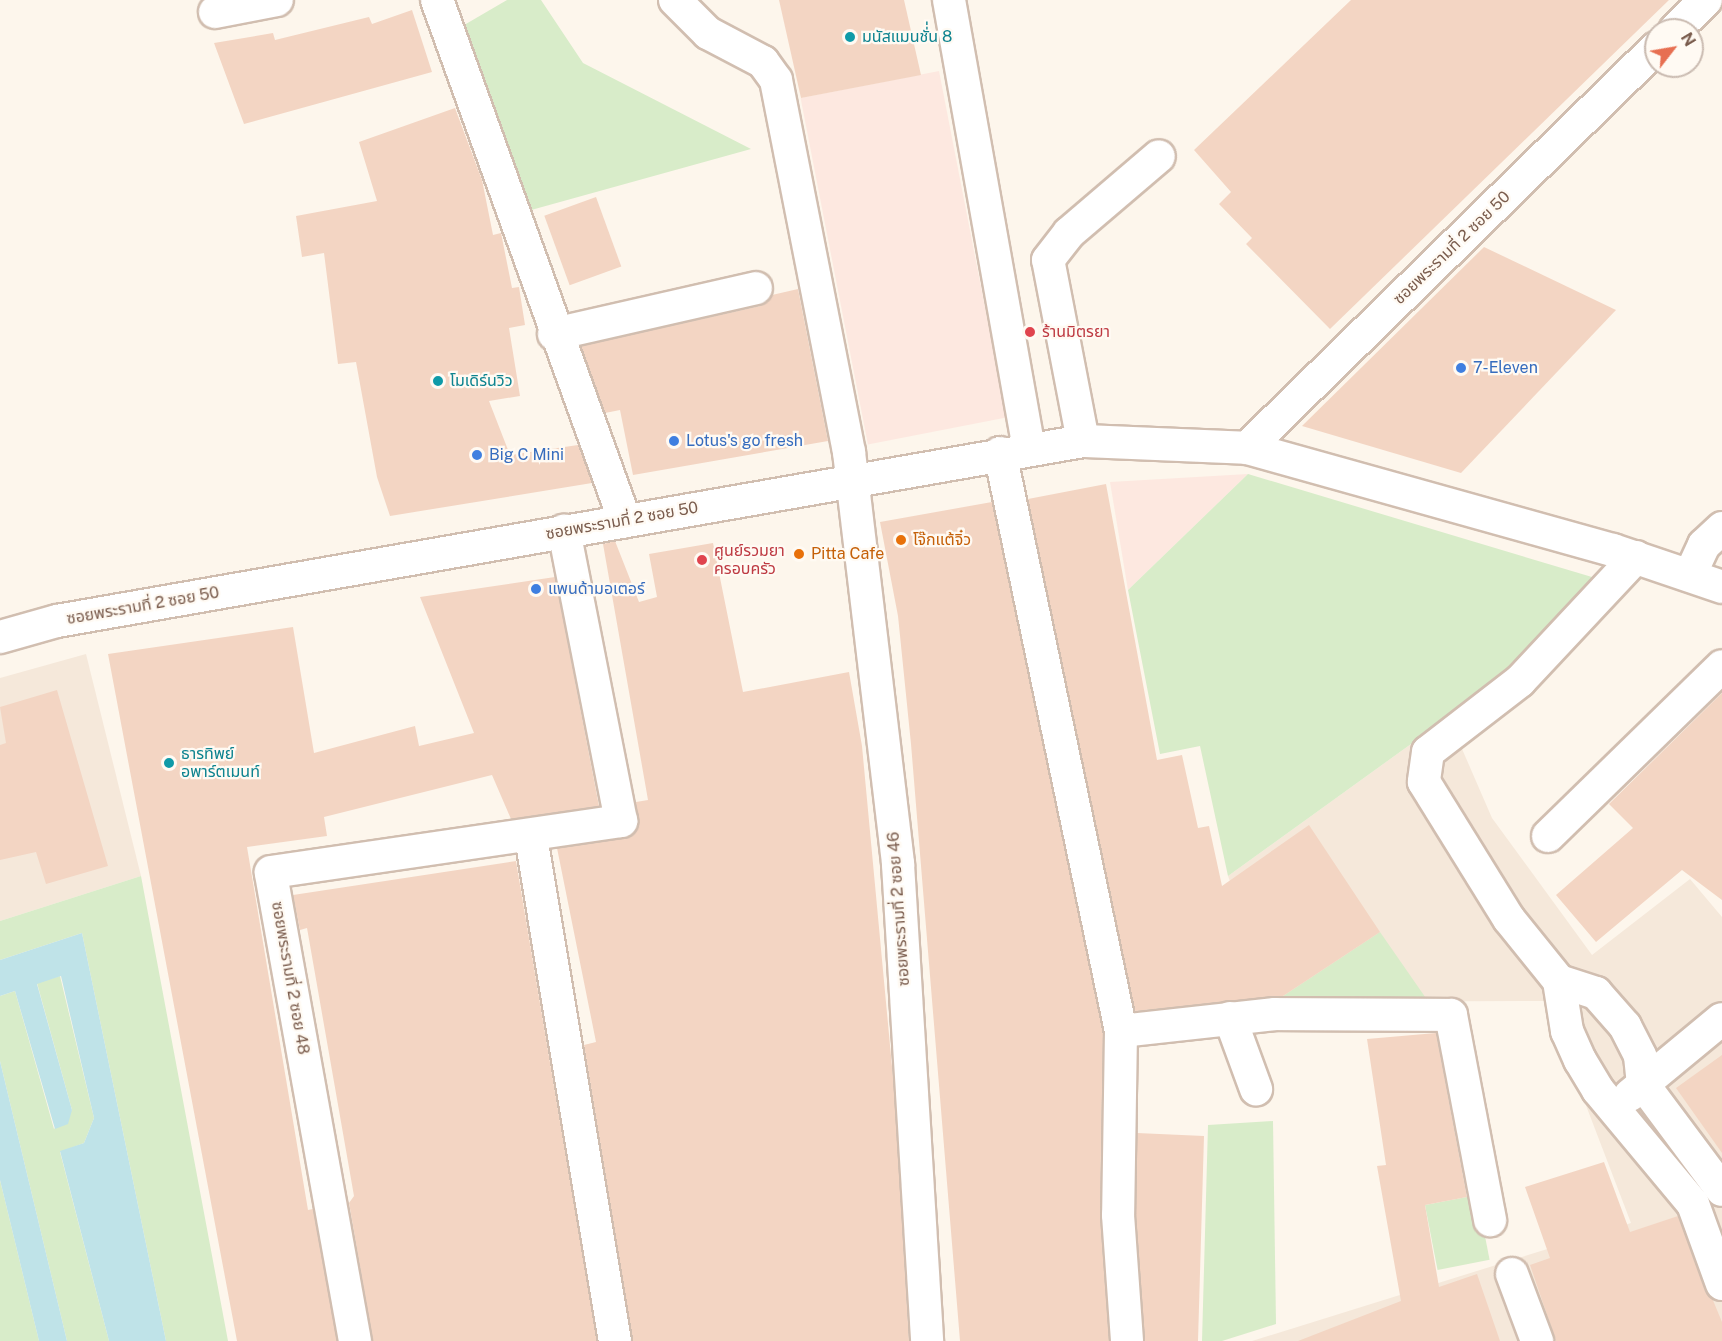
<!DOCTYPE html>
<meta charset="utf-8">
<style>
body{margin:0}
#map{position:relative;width:1722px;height:1341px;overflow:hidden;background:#fdf6ec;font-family:"Public Sans","Noto Sans Thai",sans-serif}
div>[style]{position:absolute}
.residential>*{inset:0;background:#f5e8da}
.commercial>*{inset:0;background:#fde8e0;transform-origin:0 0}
.green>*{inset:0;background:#d8ecc9;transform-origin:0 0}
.water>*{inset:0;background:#bfe3e8}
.building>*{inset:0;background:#f3d5c3;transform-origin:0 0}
.roads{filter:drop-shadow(2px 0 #d1beb0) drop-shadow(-2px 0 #d1beb0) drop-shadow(0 2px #d1beb0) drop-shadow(0 -2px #d1beb0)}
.minor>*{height:32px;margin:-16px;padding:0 16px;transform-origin:16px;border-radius:16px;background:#fff}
.dots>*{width:16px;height:16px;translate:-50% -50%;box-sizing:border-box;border:3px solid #fffaf3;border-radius:50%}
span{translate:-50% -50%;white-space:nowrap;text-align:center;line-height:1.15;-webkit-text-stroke:4.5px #fffaf3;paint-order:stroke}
.culture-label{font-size:16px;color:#0d838f}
.left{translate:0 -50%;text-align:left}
.street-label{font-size:16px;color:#7a5c4d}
.health-label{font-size:16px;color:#be3a42}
.shop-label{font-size:16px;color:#366cbe}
.food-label{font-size:16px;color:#c56008}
.north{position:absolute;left:1644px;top:18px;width:60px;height:60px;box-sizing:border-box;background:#fffaf3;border:2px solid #cabbb1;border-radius:50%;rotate:59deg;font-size:16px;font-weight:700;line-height:24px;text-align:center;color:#7a5c4d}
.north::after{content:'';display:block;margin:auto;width:21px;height:27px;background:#e76f51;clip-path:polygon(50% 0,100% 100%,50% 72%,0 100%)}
</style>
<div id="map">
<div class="residential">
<i style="clip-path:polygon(86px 654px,141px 876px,0 921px,0 678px)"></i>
<i style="clip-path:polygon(1515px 669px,1459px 742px,1492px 818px,1592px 955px,1690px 879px,1722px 917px,1722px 1341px,1252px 1341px,1631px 1223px,1546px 1001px,1274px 1002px,1228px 876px)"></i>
</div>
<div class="commercial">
<i style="left:939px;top:71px;width:353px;height:141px;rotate:79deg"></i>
<i style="clip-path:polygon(1248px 474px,1128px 590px,1110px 482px)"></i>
</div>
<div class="green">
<i style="clip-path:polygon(507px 0,541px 0,583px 63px,751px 149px,524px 212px,459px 28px)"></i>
<i style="clip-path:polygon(1248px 474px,1602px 580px,1515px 669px,1228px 876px,1200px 746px,1160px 754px,1128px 590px)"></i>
<i style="clip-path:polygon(141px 876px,228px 1341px,166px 1341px,82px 933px,0 960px,0 921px)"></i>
<i style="clip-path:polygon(1380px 932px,1430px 1004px,1274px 1002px)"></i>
<i style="clip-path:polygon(60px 976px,94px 1118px,84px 1143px,60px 1152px,109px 1341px,67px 1341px,0 1061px,0 996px,15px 991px,54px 1129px,72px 1110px,37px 983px)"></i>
<i style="clip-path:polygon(1273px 1121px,1276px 1324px,1222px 1341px,1202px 1341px,1208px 1125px)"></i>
<i style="clip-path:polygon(0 1180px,39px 1341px,0 1341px)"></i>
<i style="left:1477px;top:1195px;width:66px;height:53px;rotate:79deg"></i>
</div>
<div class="water">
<i style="clip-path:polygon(82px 933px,166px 1341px,109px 1341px,60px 1151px,84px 1143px,94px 1118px,61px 976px,37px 984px,72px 1110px,68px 1124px,55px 1129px,15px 991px,0 996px,0 960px)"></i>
<i style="clip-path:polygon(0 1061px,67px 1341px,39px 1341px,0 1180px)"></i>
</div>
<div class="building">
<i style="clip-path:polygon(779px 0,904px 0,921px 75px,801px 98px)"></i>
<i style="clip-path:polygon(1351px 0,1669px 0,1330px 329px,1246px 244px,1252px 238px,1219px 204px,1231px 192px,1194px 150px)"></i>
<i style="clip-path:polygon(412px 10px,432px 72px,244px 124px,214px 43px,273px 33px,275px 40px,369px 17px,372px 24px)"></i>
<i style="clip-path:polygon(455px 108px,482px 180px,493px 235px,501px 233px,512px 288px,519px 287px,525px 325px,509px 328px,520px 396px,489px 401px,510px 455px,578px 445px,592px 483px,390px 516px,377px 477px,356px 362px,338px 364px,324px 253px,302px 257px,296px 216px,377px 201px,359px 142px)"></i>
<i style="left:596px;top:197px;width:74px;height:55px;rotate:70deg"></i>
<i style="clip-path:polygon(1484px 247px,1616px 310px,1461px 473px,1302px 426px)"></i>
<i style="clip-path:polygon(798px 289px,828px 441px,633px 475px,620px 410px,605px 413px,581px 346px,760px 306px,772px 295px)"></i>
<i style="clip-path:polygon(1106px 484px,1157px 760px,1182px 755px,1198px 828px,1209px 826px,1222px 886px,1309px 825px,1380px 932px,1283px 996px,1135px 1011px,1028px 499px)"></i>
<i style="clip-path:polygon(992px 502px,1103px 1033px,1100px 1215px,1109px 1341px,960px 1341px,911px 744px,898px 616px,880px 522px)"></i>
<i style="clip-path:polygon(615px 541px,639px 602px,657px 597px,649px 554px,713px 543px,743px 692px,849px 672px,862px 746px,894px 1088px,909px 1341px,633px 1341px,584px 1045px,596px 1042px,557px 848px,632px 835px,638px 827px,636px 802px,648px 800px,603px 544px)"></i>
<i style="clip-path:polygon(555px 577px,599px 806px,511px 819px,492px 775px,324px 817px,327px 836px,247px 847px,308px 1210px,313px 1209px,337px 1341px,237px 1341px,108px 654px,293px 627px,314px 753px,415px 726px,419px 746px,474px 733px,420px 597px)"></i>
<i style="clip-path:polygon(57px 690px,108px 866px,46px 884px,36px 852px,0 860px,0 745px,6px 743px,0 707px)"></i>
<i style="clip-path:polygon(1722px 693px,1722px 900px,1682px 870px,1596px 942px,1556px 895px,1633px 828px,1609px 804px)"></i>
<i style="clip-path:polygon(516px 861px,597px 1341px,373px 1341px,349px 1203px,354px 1196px,307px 928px,300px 930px,293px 895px)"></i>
<i style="clip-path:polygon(1436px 1033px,1467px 1197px,1425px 1205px,1439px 1287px,1477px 1274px,1500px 1341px,1298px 1341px,1401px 1301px,1377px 1166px,1386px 1165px,1367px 1039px)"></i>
<i style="clip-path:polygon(1722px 1055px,1722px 1153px,1676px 1088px)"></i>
<i style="clip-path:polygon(1137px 1133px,1204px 1136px,1198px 1341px,1145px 1341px,1136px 1215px)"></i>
<i style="clip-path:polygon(1604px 1162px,1630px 1232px,1678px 1216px,1722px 1322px,1722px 1341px,1556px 1341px,1530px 1265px,1550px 1258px,1525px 1187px)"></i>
</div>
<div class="roads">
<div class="minor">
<i style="left:437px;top:0;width:554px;rotate:70.16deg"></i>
<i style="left:675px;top:0;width:47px;rotate:45deg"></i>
<i style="left:708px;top:33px;width:62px;rotate:27.8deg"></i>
<i style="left:763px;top:62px;width:22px;rotate:54deg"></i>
<i style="left:776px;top:80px;width:379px;rotate:78.9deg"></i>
<i style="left:849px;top:452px;width:415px;rotate:83.2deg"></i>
<i style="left:898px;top:864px;width:478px;rotate:86.5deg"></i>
<i style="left:949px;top:0;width:456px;rotate:79.9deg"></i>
<i style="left:215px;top:12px;width:63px;rotate:-11deg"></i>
<i style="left:1675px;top:30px;width:43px;rotate:-44.1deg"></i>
<i style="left:554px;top:334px;width:207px;rotate:-12.8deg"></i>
<i style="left:1083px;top:441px;width:184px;rotate:-100.9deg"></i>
<i style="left:1048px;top:260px;width:34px;rotate:-52deg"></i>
<i style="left:1069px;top:233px;width:118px;rotate:-40.5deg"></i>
<i style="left:1247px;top:448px;width:572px;rotate:-44.36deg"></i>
<i style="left:1000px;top:453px;width:591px;rotate:78.18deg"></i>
<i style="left:1121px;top:1031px;width:184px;rotate:90.9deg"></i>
<i style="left:1118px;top:1215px;width:126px;rotate:85.9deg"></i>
<i style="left:1636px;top:557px;width:170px;rotate:133.1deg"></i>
<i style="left:1520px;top:681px;width:116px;rotate:142.3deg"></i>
<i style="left:1428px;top:752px;width:30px;rotate:98deg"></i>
<i style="left:1424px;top:782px;width:161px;rotate:58.2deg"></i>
<i style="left:1509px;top:919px;width:80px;rotate:51.1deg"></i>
<i style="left:1559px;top:981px;width:39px;rotate:18deg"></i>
<i style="left:1596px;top:993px;width:44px;rotate:48.7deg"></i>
<i style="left:1625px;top:1026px;width:34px;rotate:63deg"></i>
<i style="left:1640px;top:1056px;width:28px;rotate:84deg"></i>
<i style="left:1643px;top:1084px;width:132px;rotate:53.3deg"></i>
<i style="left:1690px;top:575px;width:33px;rotate:-65deg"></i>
<i style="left:1704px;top:545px;width:25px;rotate:-43deg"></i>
<i style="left:0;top:637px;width:59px;rotate:-15.7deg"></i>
<i style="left:57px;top:621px;width:1042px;rotate:-9.95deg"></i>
<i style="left:1083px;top:441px;width:164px;rotate:2.4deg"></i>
<i style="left:1247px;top:448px;width:380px;rotate:15.6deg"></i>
<i style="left:1613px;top:550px;width:115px;rotate:18.7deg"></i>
<i style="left:1548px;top:836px;width:243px;rotate:-44.3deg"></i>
<i style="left:531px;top:837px;width:511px;rotate:80.54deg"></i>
<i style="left:1559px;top:981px;width:51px;rotate:80.9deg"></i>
<i style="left:1567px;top:1031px;width:32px;rotate:66deg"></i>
<i style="left:1580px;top:1060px;width:35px;rotate:59deg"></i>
<i style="left:1598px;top:1090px;width:148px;rotate:50.2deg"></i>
<i style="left:1693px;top:1204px;width:85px;rotate:70.1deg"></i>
<i style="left:1230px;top:1018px;width:76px;rotate:69.9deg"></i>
<i style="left:1121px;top:1031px;width:155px;rotate:-6.3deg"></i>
<i style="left:1275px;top:1014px;width:176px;rotate:0.3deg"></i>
<i style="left:1451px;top:1015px;width:209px;rotate:79.2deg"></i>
<i style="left:1630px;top:1095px;width:119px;rotate:-39.6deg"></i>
<i style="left:1512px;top:1274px;width:72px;rotate:69.5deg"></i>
<i style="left:355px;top:1341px;width:476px;rotate:-100.2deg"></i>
<i style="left:271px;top:872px;width:354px;rotate:-8.3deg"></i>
<i style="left:621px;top:821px;width:296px;rotate:-101.1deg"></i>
</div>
</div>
<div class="dots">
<i style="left:850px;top:37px;background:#0f9aa8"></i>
<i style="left:1030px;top:332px;background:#e0444e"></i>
<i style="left:1461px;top:368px;background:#3f7fe0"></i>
<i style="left:438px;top:381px;background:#0f9aa8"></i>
<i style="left:674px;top:441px;background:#3f7fe0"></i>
<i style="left:477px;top:455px;background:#3f7fe0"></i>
<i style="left:901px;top:540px;background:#e8710a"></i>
<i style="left:799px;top:554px;background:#e8710a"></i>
<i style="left:702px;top:560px;background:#e0444e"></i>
<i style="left:536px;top:589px;background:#3f7fe0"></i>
<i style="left:169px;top:763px;background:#0f9aa8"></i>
</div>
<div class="culture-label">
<span class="left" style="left:862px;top:37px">มนัสแมนชั่่น 8</span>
<span class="left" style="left:450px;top:381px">โมเดิร์นวิว</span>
<span class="left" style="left:181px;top:763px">ธารทิพย์<br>อพาร์ตเมนท์</span>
</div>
<div class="street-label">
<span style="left:1452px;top:248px;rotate:-44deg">ซอยพระรามที่ 2 ซอย 50</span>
<span style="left:622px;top:521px;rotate:-10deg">ซอยพระรามที่ 2 ซอย 50</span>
<span style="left:143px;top:606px;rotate:-10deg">ซอยพระรามที่ 2 ซอย 50</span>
<span style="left:899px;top:909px;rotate:-94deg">ซอยพระรามที่ 2 ซอย 46</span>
<span style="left:290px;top:978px;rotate:80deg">ซอยพระรามที่ 2 ซอย 48</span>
</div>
<div class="health-label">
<span class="left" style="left:1042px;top:332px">ร้านมิตรยา</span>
<span class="left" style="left:714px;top:560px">ศูนย์รวมยา<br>ครอบครัว</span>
</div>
<div class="shop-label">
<span class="left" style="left:1473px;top:368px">7-Eleven</span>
<span class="left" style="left:686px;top:441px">Lotus's go fresh</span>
<span class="left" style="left:489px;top:455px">Big C Mini</span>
<span class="left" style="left:548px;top:589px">แพนด้ามอเตอร์</span>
</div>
<div class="food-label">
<span class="left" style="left:913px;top:540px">โจ๊กแต้จิ๋ว</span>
<span class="left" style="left:811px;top:554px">Pitta Cafe</span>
</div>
<div class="north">N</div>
</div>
